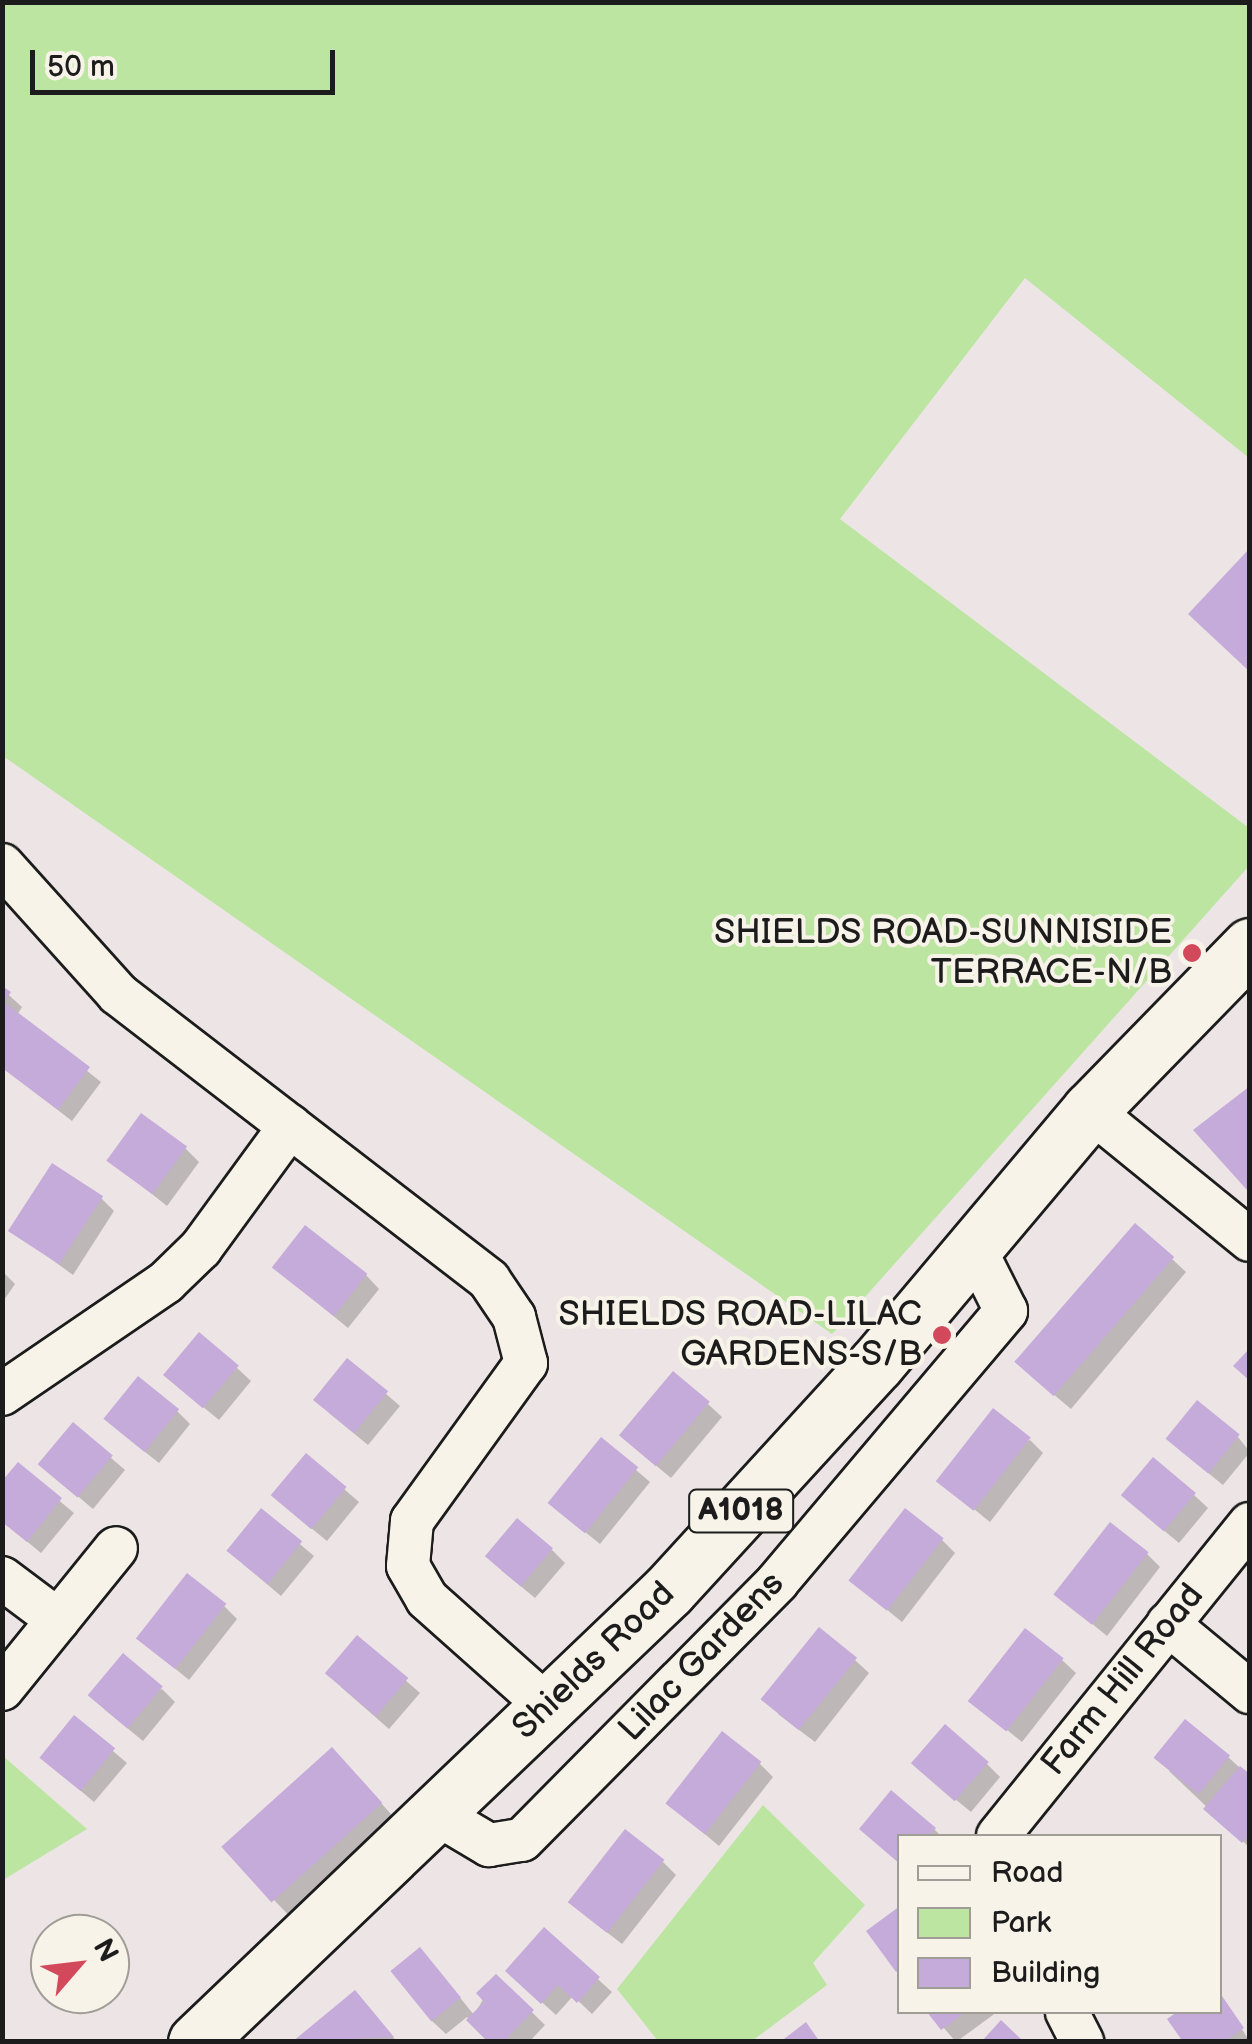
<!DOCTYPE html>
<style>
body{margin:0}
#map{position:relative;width:1252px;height:2044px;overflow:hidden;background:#ede5e5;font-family:"Balsamiq Sans",sans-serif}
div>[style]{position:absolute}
.green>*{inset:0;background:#bce5a2}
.shadow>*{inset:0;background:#0003}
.building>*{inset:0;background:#c5abd9;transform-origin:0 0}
.roads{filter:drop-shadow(2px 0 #1c1c1c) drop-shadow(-2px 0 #1c1c1c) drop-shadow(0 2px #1c1c1c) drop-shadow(0 -2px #1c1c1c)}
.street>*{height:42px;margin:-21px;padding:0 21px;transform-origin:21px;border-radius:21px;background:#f7f3e8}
.highway>*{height:55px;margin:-27.5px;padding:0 27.5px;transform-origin:27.5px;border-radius:27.5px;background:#f7f3e8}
.dots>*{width:28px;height:28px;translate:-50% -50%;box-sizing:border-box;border:5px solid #f7f3e8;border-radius:50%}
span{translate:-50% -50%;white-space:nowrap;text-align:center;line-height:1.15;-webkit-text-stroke:8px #f7f3e8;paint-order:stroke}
.shield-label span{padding:2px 8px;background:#f7f3e8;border:2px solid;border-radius:8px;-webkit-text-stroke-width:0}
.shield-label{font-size:32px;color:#1c1c1c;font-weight:700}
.poi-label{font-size:35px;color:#1c1c1c}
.right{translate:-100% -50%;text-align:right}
.street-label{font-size:35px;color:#1c1c1c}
.frame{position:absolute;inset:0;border:5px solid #1c1c1c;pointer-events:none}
.legend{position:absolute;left:897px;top:1834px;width:325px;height:180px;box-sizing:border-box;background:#f7f3e8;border:2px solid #9f9d96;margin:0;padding:12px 18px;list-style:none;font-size:30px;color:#1c1c1c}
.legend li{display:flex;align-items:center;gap:20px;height:50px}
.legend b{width:50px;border:2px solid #9f9d96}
.north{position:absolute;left:30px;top:1914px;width:100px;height:100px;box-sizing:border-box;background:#f7f3e8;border:2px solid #9f9d96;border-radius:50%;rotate:62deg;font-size:28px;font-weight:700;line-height:40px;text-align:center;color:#1c1c1c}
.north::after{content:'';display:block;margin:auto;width:35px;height:45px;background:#d1495b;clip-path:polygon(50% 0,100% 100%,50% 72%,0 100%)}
.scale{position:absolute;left:30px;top:50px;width:305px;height:45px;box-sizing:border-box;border:5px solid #1c1c1c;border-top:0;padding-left:12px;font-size:30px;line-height:35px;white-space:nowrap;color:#1c1c1c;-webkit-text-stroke:8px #f7f3e8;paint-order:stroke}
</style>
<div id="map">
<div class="green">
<i style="clip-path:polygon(3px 2px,1249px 3px,1249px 458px,1025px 278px,840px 519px,1249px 828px,1249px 866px,832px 1334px,3px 756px)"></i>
<i style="clip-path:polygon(3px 1756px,87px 1829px,3px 1880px)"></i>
<i style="clip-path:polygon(763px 1805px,865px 1905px,813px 1963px,827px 1985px,752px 2041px,658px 2041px,617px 1989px)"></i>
</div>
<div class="shadow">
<i style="clip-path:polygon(2px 989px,22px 1007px,17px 1015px,101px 1082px,72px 1121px,2px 1067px)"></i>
<i style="clip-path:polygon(186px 1149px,199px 1162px,167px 1206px,109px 1160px)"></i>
<i style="clip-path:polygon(101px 1198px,114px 1211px,73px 1275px,11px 1230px)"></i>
<i style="clip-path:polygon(1172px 1259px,1186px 1272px,1071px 1409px,1033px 1377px)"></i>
<i style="clip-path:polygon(275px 1268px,366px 1275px,379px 1289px,348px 1328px)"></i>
<i style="clip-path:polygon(2px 1271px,15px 1284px,2px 1303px)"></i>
<i style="clip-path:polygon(348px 1361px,400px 1406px,368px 1445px,329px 1413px)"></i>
<i style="clip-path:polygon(237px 1368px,251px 1381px,219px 1420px,180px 1388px)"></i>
<i style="clip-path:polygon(708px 1404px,722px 1417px,671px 1478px,636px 1449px)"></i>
<i style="clip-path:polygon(177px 1411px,190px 1424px,159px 1463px,120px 1432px)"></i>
<i style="clip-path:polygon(73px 1425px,125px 1470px,93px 1509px,55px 1477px)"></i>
<i style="clip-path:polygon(1238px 1437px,1250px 1452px,1223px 1485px,1181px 1451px)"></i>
<i style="clip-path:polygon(601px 1440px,650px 1482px,600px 1544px,564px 1515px)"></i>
<i style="clip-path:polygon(1030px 1440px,1043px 1453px,990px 1522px,939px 1481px)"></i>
<i style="clip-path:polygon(307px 1457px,359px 1502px,327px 1541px,288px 1509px)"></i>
<i style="clip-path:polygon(18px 1466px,74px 1513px,41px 1553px,2px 1521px)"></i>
<i style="clip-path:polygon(1194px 1495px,1208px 1508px,1179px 1543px,1138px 1509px)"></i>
<i style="clip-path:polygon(262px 1512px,314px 1556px,281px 1596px,243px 1564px)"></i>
<i style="clip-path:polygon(942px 1540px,955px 1553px,902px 1622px,852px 1581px)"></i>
<i style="clip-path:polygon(552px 1550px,565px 1563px,535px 1598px,501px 1570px)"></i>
<i style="clip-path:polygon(1147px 1554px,1160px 1567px,1107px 1636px,1057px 1595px)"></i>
<i style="clip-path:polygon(224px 1606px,237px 1619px,189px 1680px,138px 1638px)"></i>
<i style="clip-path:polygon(358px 1639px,420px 1693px,389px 1729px,341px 1687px)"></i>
<i style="clip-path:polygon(855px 1660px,869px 1673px,815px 1742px,778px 1714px)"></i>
<i style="clip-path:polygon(1062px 1660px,1076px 1673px,1022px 1742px,971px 1701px)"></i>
<i style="clip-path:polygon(162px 1689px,175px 1702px,143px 1741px,104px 1709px)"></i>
<i style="clip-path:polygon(74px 1718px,127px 1763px,94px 1802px,56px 1770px)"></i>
<i style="clip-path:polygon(1228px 1757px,1250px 1777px,1250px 1848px,1169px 1771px)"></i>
<i style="clip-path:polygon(759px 1763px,773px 1777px,719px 1846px,669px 1804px)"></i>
<i style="clip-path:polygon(987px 1764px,1000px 1777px,971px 1812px,928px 1777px)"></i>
<i style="clip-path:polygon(352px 1771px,400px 1824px,294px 1921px,225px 1848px)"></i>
<i style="clip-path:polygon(862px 1829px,934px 1829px,941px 1836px,900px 1836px)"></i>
<i style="clip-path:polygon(663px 1862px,676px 1875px,622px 1944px,586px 1916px)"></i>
<i style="clip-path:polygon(545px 1931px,612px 1992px,592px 2014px,573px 1996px,556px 2015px,522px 1984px)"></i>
<i style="clip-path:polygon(433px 1964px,474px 2015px,496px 1977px,545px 2025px,529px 2042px,491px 2042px,467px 2017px,446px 2034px,432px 2021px)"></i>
<i style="clip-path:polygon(1220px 1994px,1250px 2042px,1186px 2042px,1170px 2019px,1182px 2012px,1220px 2012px)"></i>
<i style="clip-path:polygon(368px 2006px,397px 2042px,299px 2042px)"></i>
<i style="clip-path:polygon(930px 2012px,997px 2012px,956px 2042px)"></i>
</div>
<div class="building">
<i style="clip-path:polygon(1250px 548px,1250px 672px,1188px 614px)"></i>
<i style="clip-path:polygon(2px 986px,11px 992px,4px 1002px,90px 1067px,58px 1110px,2px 1068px)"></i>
<i style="clip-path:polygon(1250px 1086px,1250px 1188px,1247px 1190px,1193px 1130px)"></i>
<i style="left:141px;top:1113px;width:57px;height:59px;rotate:36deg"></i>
<i style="left:52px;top:1163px;width:61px;height:81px;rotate:33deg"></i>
<i style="left:1135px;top:1223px;width:52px;height:184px;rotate:41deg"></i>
<i style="left:305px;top:1225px;width:79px;height:54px;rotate:38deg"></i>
<i style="left:199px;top:1332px;width:52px;height:56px;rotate:40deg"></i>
<i style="clip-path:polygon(1250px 1348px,1250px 1381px,1233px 1366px)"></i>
<i style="left:347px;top:1358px;width:53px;height:54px;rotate:39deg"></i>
<i style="left:673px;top:1371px;width:48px;height:84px;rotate:40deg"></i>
<i style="left:138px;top:1376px;width:53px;height:55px;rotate:39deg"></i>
<i style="left:1197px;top:1400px;width:55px;height:50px;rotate:39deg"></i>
<i style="left:993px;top:1408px;width:48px;height:93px;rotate:38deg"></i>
<i style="left:73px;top:1422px;width:52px;height:55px;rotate:40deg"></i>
<i style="left:601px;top:1437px;width:48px;height:85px;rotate:39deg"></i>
<i style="left:306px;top:1453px;width:53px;height:55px;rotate:40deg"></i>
<i style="left:1153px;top:1457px;width:56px;height:50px;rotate:40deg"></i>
<i style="clip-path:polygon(18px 1462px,62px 1498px,27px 1542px,2px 1522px,2px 1481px)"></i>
<i style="left:261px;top:1508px;width:53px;height:55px;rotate:39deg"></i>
<i style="left:905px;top:1508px;width:49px;height:92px;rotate:38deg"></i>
<i style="left:517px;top:1518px;width:47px;height:50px;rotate:40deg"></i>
<i style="left:1110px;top:1522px;width:49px;height:92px;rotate:38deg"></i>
<i style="left:187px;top:1573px;width:50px;height:83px;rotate:38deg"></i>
<i style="left:819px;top:1627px;width:49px;height:93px;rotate:39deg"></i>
<i style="left:1025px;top:1628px;width:49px;height:93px;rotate:38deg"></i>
<i style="left:357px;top:1635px;width:67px;height:50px;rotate:40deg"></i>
<i style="left:123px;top:1653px;width:52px;height:55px;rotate:40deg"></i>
<i style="left:74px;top:1715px;width:53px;height:55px;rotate:39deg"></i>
<i style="left:1185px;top:1719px;width:58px;height:50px;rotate:39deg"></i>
<i style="left:945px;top:1724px;width:58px;height:52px;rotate:41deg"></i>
<i style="left:722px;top:1731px;width:50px;height:92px;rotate:38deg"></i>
<i style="left:332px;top:1747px;width:75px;height:149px;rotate:48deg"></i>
<i style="clip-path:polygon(1240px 1766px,1250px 1774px,1250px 1834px,1242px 1843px,1203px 1809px)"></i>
<i style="clip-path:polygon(891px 1790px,936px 1828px,928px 1836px,900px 1836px,900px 1864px,859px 1829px)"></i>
<i style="left:625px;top:1829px;width:50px;height:93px;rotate:38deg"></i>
<i style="clip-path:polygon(900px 1906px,900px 1970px,896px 1972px,866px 1931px)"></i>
<i style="clip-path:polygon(544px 1927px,600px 1977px,577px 2003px,558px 1985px,541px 2004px,505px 1971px)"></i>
<i style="left:420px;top:1947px;width:65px;height:38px;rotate:51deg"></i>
<i style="clip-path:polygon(496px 1974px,534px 2010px,503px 2042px,488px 2042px,466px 2020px,484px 2002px,476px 1993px)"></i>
<i style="clip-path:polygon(355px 1990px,394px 2037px,292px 2042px)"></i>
<i style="clip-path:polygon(1220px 1993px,1244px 2028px,1224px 2042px,1183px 2042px,1167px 2019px,1177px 2012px,1220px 2012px)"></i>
<i style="clip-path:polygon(927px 2012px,966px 2012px,941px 2030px)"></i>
<i style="clip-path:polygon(1001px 2020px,1024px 2042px,981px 2042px)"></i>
<i style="clip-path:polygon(806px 2022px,820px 2042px,780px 2042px)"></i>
</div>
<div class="roads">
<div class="street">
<i style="left:2px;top:865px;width:173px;rotate:48deg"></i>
<i style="left:118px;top:994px;width:468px;rotate:37.6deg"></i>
<i style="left:489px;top:1280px;width:45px;rotate:56deg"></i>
<i style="left:514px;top:1317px;width:48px;rotate:75.4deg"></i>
<i style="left:526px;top:1363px;width:195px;rotate:125.8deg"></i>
<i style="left:412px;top:1521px;width:45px;rotate:95.1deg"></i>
<i style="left:408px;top:1566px;width:38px;rotate:60deg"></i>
<i style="left:427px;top:1599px;width:161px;rotate:41.7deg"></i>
<i style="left:1090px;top:1110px;width:206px;rotate:39.1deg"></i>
<i style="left:2px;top:1394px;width:199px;rotate:-34.3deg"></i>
<i style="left:166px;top:1282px;width:49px;rotate:-44.2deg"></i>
<i style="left:201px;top:1248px;width:151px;rotate:-53.9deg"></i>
<i style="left:2px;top:1578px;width:70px;rotate:36.9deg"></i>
<i style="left:1168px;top:1624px;width:107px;rotate:39.7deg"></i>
<i style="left:2px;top:1689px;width:181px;rotate:-51deg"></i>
<i style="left:435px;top:1813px;width:63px;rotate:30.7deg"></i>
<i style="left:489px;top:1845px;width:33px;rotate:-9deg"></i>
<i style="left:522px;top:1840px;width:363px;rotate:-45.3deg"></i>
<i style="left:777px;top:1582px;width:355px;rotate:-49.8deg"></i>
<i style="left:1006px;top:1311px;width:72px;rotate:-116.6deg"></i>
<i style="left:998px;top:1836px;width:401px;rotate:-51.1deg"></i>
<i style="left:1067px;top:2012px;width:34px;rotate:63deg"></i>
</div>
<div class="highway">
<i style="left:196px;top:2042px;width:653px;rotate:-43.7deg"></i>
<i style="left:668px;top:1591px;width:309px;rotate:-47.5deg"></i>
<i style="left:877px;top:1363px;width:331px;rotate:-49.9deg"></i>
<i style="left:1090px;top:1110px;width:229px;rotate:-45.7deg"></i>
</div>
</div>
<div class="dots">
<i style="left:1192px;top:953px;background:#d1495b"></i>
<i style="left:942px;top:1335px;background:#d1495b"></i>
</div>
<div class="shield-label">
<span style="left:741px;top:1511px">A1018</span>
</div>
<div class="poi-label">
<span class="right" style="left:1172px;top:953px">SHIELDS ROAD-SUNNISIDE<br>TERRACE-N/B</span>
<span class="right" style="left:922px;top:1335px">SHIELDS ROAD-LILAC<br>GARDENS-S/B</span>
</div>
<div class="street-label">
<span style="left:702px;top:1657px;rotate:-46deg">Lilac Gardens</span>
<span style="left:594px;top:1661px;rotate:-44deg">Shields Road</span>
<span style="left:1123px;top:1680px;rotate:-51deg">Farm Hill Road</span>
</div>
<div class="frame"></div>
<ul class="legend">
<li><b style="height:12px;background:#f7f3e8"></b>Road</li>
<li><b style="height:28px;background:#bce5a2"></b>Park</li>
<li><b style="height:28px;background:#c5abd9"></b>Building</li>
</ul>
<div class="north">N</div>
<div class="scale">50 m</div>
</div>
